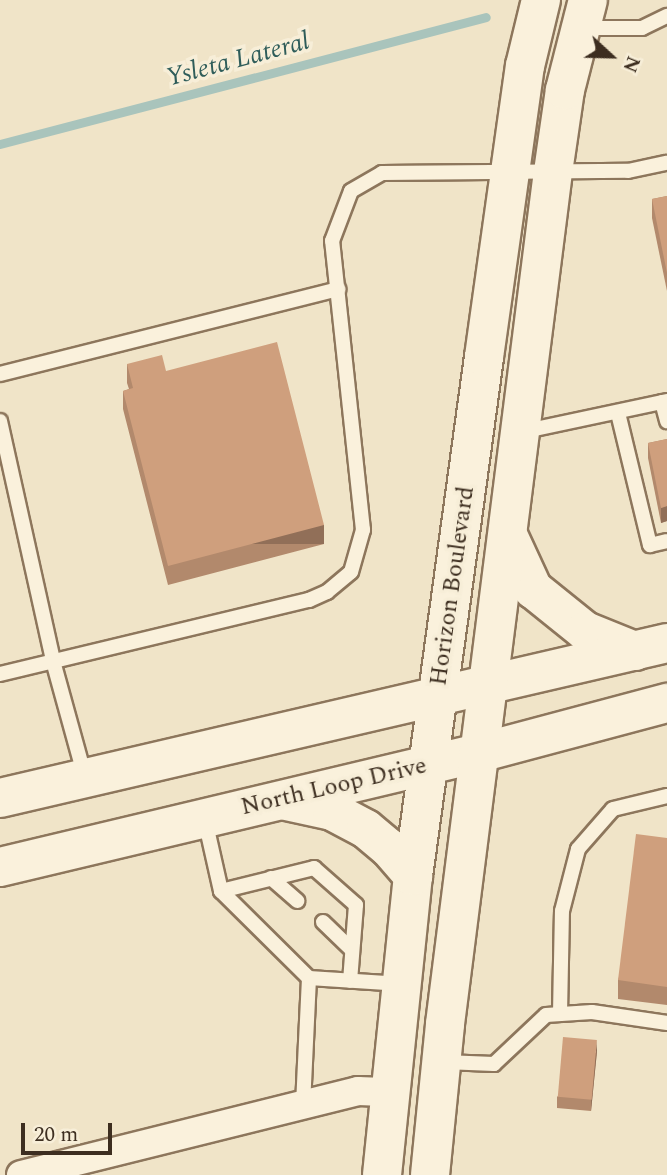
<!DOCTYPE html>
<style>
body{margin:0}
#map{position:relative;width:667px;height:1175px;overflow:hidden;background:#f0e4c8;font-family:Spectral,serif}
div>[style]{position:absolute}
.stream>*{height:9px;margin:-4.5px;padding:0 4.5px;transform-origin:4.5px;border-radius:4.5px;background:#a9c4bc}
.roads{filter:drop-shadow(2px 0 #8d765c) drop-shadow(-2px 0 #8d765c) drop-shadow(0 2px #8d765c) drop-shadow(0 -2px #8d765c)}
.service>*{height:14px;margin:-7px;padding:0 7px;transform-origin:7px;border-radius:7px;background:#faf1dc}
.minor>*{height:28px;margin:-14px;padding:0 14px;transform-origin:14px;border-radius:14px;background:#faf1dc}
.secondary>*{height:38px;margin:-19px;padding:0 19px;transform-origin:19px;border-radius:19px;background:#faf1dc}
.wall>*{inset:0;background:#b2896c}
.shaded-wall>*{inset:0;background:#916f58;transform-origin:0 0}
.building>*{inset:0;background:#cf9f7d;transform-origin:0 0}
span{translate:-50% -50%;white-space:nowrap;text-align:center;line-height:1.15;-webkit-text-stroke:7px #f7eed8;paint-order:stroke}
.street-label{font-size:24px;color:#3d2e20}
.water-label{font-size:26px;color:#2f5d5a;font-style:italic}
.north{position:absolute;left:576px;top:21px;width:70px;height:70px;-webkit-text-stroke:5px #f7eed8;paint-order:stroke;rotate:112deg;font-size:19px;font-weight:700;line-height:28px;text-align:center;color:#3d2e20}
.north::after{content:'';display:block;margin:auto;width:24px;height:32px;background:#3d2e20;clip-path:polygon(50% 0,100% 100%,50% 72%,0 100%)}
.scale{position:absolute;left:21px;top:1123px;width:91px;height:32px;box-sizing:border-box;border:4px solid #3d2e20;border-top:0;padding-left:9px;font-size:21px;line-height:24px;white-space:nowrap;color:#3d2e20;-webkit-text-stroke:5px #f7eed8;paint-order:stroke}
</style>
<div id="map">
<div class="stream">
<i style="left:0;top:144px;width:502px;rotate:-14.64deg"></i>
</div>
<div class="roads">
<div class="service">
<i style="left:583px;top:28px;width:59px"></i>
<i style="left:642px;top:28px;width:28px;rotate:-26deg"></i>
<i style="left:0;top:374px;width:349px;rotate:-14.1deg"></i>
<i style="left:662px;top:402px;width:20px;rotate:75deg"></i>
<i style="left:618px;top:413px;width:136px;rotate:76.4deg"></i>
<i style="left:650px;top:545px;width:17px;rotate:-13deg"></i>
<i style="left:0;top:421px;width:246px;rotate:77.5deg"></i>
<i style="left:53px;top:661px;width:120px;rotate:74.6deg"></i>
<i style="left:521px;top:432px;width:149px;rotate:-12deg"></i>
<i style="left:0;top:674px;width:318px;rotate:-13.5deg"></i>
<i style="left:309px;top:600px;width:20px;rotate:-24deg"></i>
<i style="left:327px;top:592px;width:31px;rotate:-40deg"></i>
<i style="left:351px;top:572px;width:44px;rotate:-74.1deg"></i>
<i style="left:363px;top:530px;width:291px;rotate:-96.1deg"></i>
<i style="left:332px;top:241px;width:53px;rotate:-69.2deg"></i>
<i style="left:351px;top:191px;width:36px;rotate:-30deg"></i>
<i style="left:382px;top:173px;width:246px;rotate:-0.5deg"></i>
<i style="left:628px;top:171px;width:40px;rotate:-12deg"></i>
<i style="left:205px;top:820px;width:73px;rotate:77.3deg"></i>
<i style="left:221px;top:891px;width:124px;rotate:44.7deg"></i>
<i style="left:309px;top:978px;width:128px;rotate:92.7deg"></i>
<i style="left:271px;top:878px;width:35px;rotate:41deg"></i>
<i style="left:221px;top:891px;width:96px;rotate:-13.9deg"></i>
<i style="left:314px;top:868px;width:56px;rotate:41.4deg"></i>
<i style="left:356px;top:905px;width:76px;rotate:94.5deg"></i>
<i style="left:323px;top:922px;width:40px;rotate:44deg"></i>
<i style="left:309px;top:978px;width:93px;rotate:3.7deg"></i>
<i style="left:560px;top:1014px;width:103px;rotate:-88.9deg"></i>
<i style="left:562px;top:911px;width:64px;rotate:-75.5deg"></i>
<i style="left:578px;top:849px;width:53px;rotate:-48.8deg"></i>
<i style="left:613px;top:809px;width:56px;rotate:-13.5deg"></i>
<i style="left:444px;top:1062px;width:50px;rotate:2.3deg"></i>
<i style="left:494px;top:1064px;width:71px;rotate:-43.3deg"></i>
<i style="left:546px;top:1015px;width:46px;rotate:-3.7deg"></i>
<i style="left:592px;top:1012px;width:76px;rotate:8.3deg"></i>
</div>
<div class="minor">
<i style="left:21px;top:1175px;width:347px;rotate:-14deg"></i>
<i style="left:358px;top:1091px;width:33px;rotate:2deg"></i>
</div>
<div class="secondary">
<i style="left:508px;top:535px;width:60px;rotate:65.2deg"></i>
<i style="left:533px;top:589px;width:67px;rotate:38.9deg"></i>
<i style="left:585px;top:631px;width:54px;rotate:21.8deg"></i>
<i style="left:0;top:798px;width:685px;rotate:-13.08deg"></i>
<i style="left:286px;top:801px;width:47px;rotate:12.3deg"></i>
<i style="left:332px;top:811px;width:38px;rotate:28deg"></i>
<i style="left:366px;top:829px;width:30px;rotate:40deg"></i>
<i style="left:389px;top:848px;width:37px;rotate:49deg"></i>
<i style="left:0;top:867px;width:492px;rotate:-13.4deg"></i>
<i style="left:479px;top:753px;width:195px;rotate:-14.9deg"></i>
<i style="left:382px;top:1175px;width:301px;rotate:-84.1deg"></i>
<i style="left:413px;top:876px;width:524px;rotate:-82.21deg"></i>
<i style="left:484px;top:357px;width:294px;rotate:-82deg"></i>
<i style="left:525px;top:66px;width:68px;rotate:-76.4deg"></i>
<i style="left:430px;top:1175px;width:152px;rotate:-84.3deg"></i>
<i style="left:445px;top:1024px;width:859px;rotate:-82.78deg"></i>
<i style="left:553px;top:172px;width:83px;rotate:-81.7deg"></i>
<i style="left:565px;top:90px;width:93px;rotate:-75.7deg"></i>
</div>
</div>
<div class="wall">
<i style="clip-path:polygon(667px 196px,667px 291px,652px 218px,652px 199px)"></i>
<i style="clip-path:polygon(127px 364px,166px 371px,324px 544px,168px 585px,123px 409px,123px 391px,129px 389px,127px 383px)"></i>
<i style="clip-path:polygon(667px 439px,667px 521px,661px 523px,648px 458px,648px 443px)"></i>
<i style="clip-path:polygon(667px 838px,667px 1005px,618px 999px,618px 980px)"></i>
<i style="clip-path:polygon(597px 1051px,591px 1111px,557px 1108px,557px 1097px)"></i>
</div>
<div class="shaded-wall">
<i style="clip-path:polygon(667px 506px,667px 521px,661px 523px,661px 508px)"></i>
<i style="left:324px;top:525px;width:19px;height:161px;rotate:90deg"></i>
<i style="clip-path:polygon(597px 1040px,597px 1051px,591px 1111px,591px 1100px)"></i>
</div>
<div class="building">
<i style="clip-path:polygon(667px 196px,667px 273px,652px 199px)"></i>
<i style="clip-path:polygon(277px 342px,324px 525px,168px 566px,123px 391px,133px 388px,127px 364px,162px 355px,166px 371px)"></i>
<i style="clip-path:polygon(667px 439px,667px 506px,661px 508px,648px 443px)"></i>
<i style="clip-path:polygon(636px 834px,667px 838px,667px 987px,618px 980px)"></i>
<i style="left:563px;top:1037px;width:34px;height:60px;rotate:5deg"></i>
</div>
<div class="street-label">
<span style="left:453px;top:586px;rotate:-82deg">Horizon Boulevard</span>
<span style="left:334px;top:787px;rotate:-13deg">North Loop Drive</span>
</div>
<div class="water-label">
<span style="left:238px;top:60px;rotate:-15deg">Ysleta Lateral</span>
</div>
<div class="north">N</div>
<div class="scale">20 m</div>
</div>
